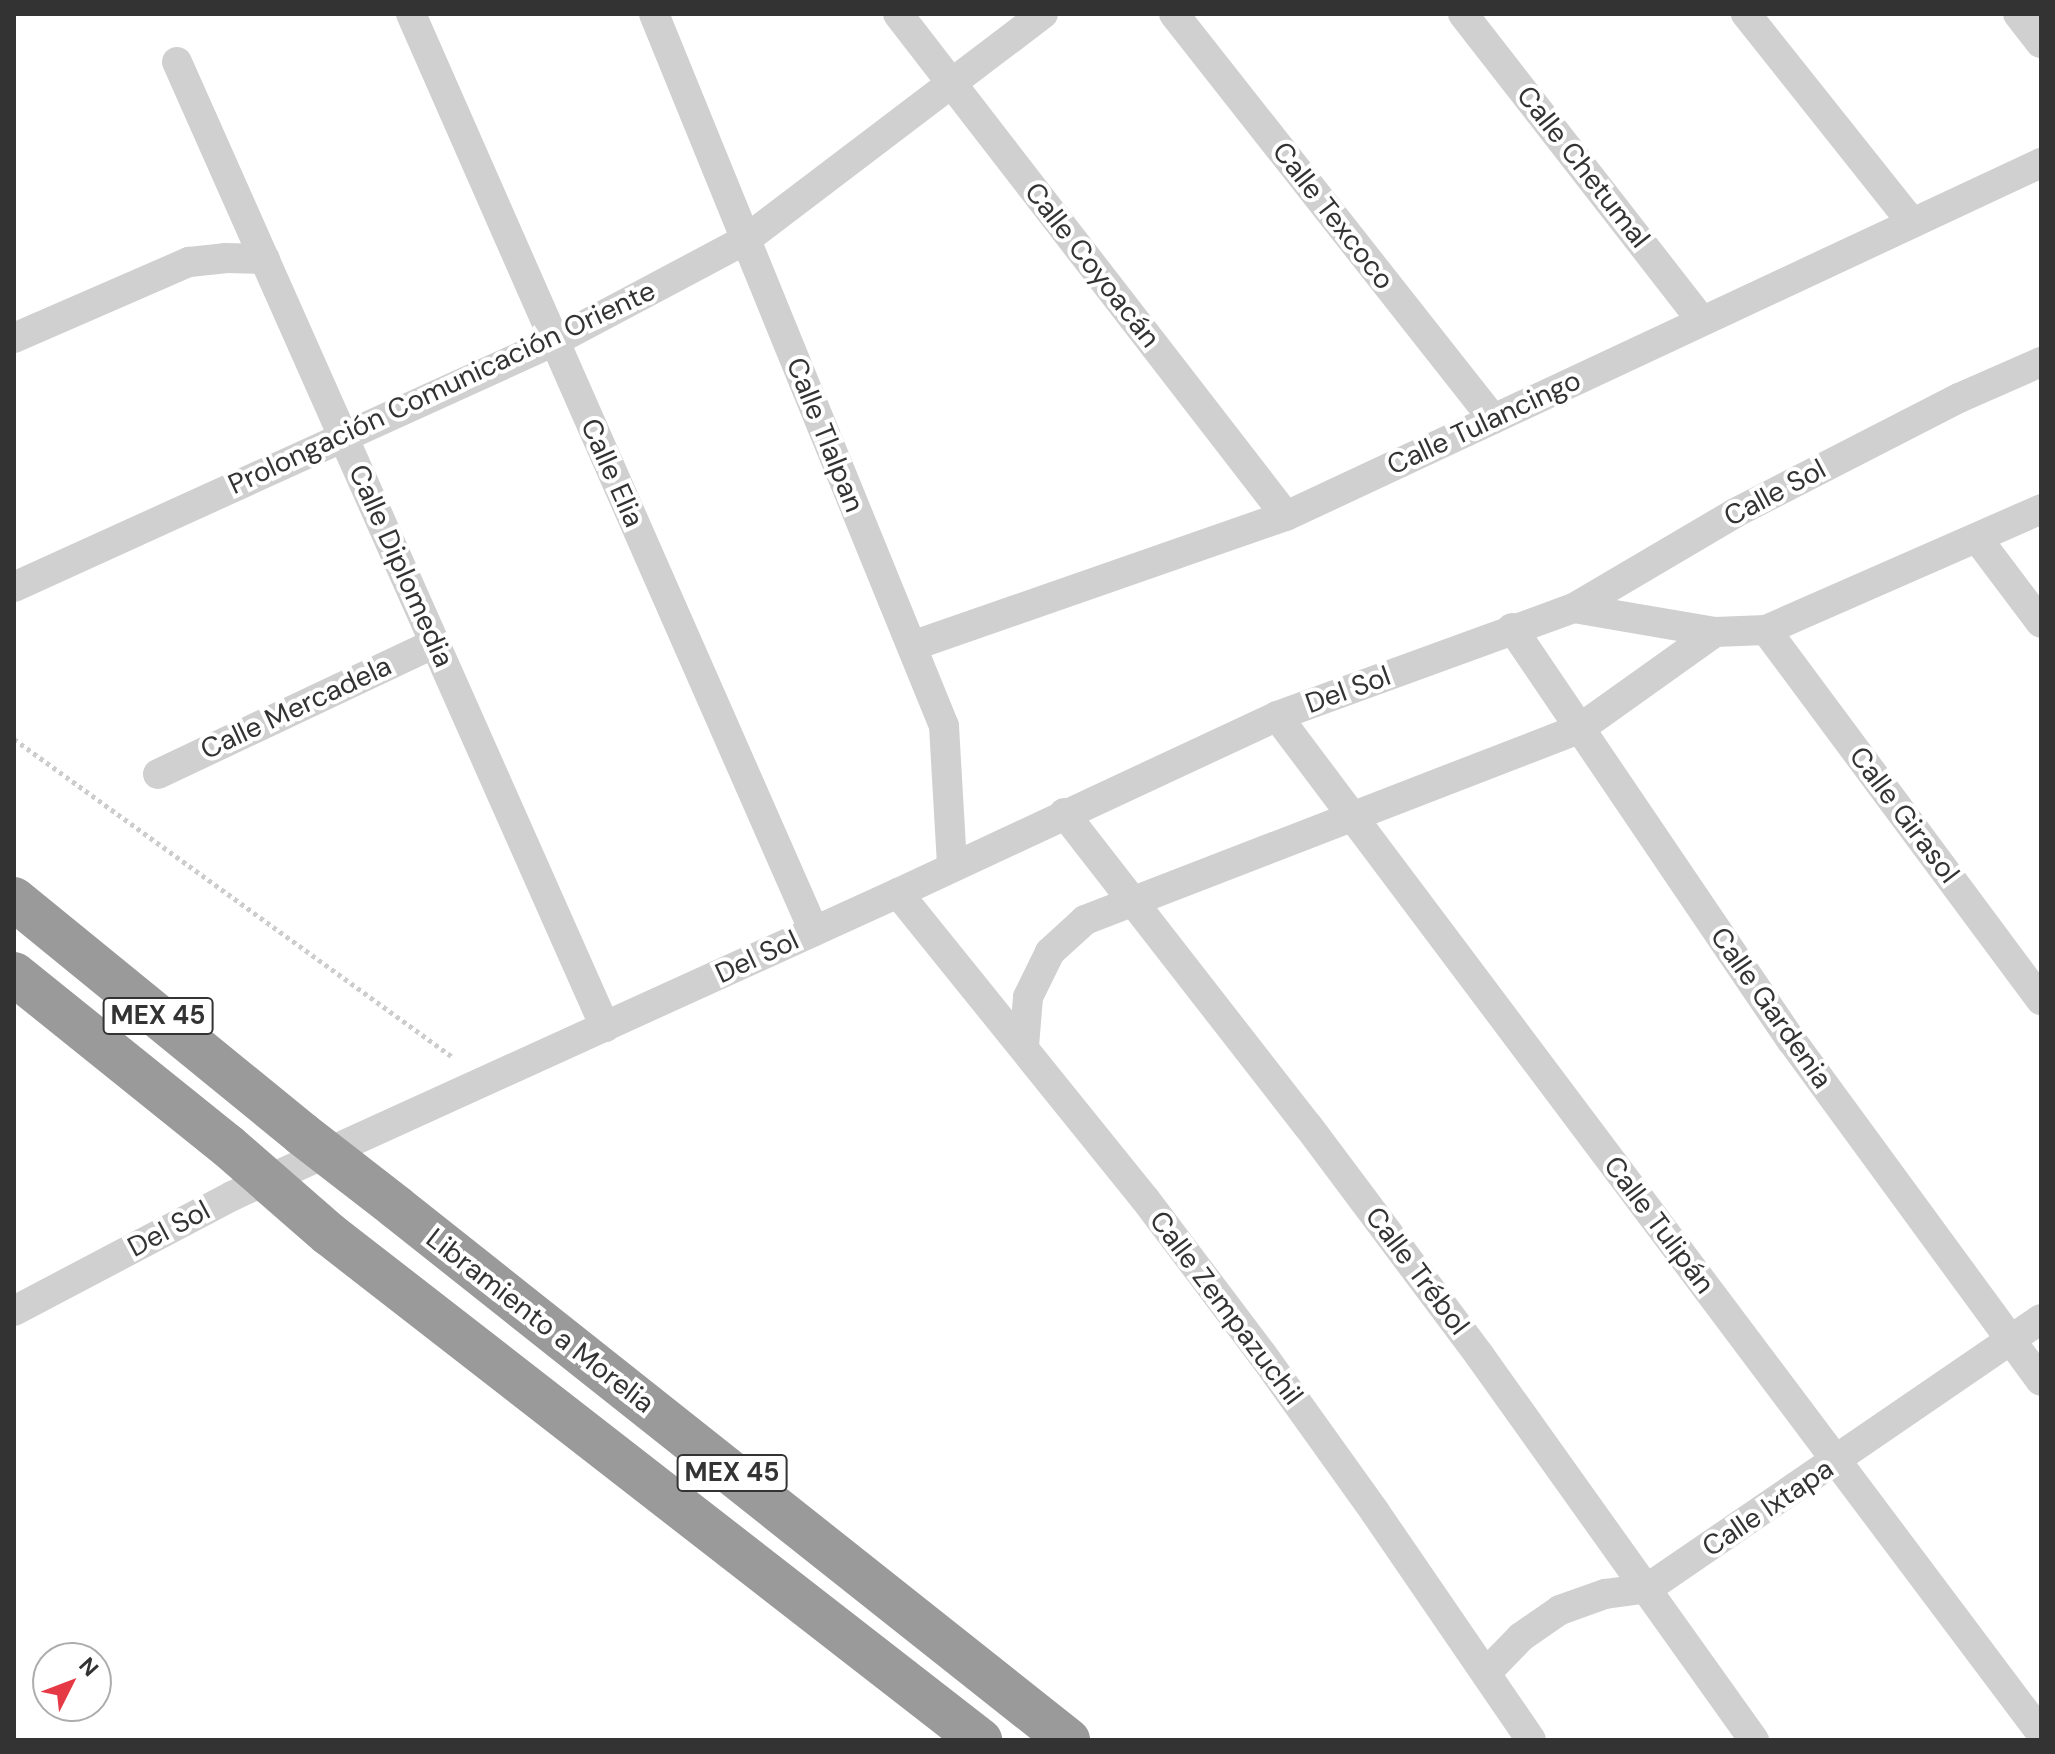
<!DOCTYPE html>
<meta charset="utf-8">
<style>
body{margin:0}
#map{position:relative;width:2055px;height:1754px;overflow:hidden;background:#fff;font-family:"DM Sans",sans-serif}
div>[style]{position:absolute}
.path>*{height:5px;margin-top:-2.5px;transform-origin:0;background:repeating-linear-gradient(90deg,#cdcdcd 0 4px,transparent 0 8px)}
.street>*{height:30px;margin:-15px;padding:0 15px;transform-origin:15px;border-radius:15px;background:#d0d0d0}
.highway>*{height:44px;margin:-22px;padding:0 22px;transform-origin:22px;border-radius:22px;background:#9a9a9a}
.highway-bridge>*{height:44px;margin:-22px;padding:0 22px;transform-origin:22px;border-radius:22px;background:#9a9a9a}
span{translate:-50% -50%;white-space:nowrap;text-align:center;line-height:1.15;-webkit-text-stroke:8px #fff;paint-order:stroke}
.shield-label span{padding:2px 6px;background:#fff;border:2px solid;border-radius:6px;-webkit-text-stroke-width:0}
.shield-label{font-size:26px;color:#333;font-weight:700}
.street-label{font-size:28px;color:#333}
.frame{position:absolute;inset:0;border:16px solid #333;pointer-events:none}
.north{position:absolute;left:32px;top:1642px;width:80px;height:80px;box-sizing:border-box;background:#fff;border:2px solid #adadad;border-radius:50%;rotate:48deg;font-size:22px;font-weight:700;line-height:32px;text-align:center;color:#333}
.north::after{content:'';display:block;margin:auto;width:28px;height:36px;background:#e63946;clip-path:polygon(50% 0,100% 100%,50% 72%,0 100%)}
</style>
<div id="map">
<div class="path">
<i style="left:14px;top:739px;width:543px;rotate:35.94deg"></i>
</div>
<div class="street">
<i style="left:411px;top:14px;width:1002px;rotate:66.28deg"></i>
<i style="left:654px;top:14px;width:769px;rotate:67.84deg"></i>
<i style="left:944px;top:726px;width:140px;rotate:86.7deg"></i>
<i style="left:898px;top:14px;width:634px;rotate:52.3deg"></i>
<i style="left:1174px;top:14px;width:516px;rotate:51.77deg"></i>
<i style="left:1463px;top:14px;width:389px;rotate:52.1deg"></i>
<i style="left:1746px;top:14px;width:267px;rotate:51.5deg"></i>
<i style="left:2018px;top:14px;width:37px;rotate:52deg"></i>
<i style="left:177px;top:62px;width:1056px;rotate:66.08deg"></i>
<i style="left:14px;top:338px;width:191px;rotate:-23.5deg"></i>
<i style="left:189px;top:262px;width:36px;rotate:-6deg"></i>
<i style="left:225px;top:258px;width:40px;rotate:1.4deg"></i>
<i style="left:1977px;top:538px;width:106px;rotate:53deg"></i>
<i style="left:14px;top:587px;width:594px;rotate:-24.45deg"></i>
<i style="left:555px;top:341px;width:215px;rotate:-28deg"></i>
<i style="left:745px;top:240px;width:374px;rotate:-37.2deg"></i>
<i style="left:1574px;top:608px;width:143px;rotate:9.7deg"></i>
<i style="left:1715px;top:632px;width:51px;rotate:-2.2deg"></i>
<i style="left:1766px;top:630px;width:300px;rotate:-23.7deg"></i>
<i style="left:1512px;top:628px;width:499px;rotate:55.9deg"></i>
<i style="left:1792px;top:1041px;width:421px;rotate:53.8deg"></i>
<i style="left:1766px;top:630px;width:461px;rotate:53.4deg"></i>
<i style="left:912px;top:646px;width:396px;rotate:-19.2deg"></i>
<i style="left:1286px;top:516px;width:833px;rotate:-25.06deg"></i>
<i style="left:1277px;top:716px;width:1272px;rotate:53.09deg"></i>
<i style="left:158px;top:774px;width:306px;rotate:-25.3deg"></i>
<i style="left:1064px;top:813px;width:397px;rotate:52.1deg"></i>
<i style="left:1308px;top:1126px;width:287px;rotate:53.2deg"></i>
<i style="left:1480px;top:1356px;width:472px;rotate:54.5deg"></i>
<i style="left:898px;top:893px;width:393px;rotate:51.1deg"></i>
<i style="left:1145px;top:1199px;width:194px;rotate:53deg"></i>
<i style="left:1262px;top:1354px;width:194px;rotate:54.4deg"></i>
<i style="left:1375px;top:1512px;width:276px;rotate:55.6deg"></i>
<i style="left:1024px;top:1046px;width:49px;rotate:-85.3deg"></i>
<i style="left:1028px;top:997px;width:50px;rotate:-63.9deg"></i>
<i style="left:1050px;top:952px;width:47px;rotate:-42.4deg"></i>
<i style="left:1085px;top:920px;width:530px;rotate:-21.14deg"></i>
<i style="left:1579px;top:729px;width:167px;rotate:-35.5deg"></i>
<i style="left:14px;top:1311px;width:246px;rotate:-27.8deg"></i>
<i style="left:232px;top:1196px;width:732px;rotate:-24.46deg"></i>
<i style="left:898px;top:893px;width:418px;rotate:-25deg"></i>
<i style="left:1277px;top:716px;width:316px;rotate:-20deg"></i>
<i style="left:1574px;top:608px;width:187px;rotate:-30.5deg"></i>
<i style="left:1735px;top:513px;width:252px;rotate:-27.2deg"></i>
<i style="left:1959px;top:398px;width:90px;rotate:-23.7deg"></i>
<i style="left:1486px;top:1673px;width:50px;rotate:-45.8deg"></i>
<i style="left:1521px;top:1637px;width:47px;rotate:-34.7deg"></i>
<i style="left:1560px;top:1610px;width:48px;rotate:-19.6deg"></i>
<i style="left:1605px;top:1594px;width:43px;rotate:-7.9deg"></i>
<i style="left:1648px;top:1588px;width:476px;rotate:-34.4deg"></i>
</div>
<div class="highway">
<i style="left:14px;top:899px;width:372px;rotate:39.2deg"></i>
<i style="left:14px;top:974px;width:275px;rotate:38.8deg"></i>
<i style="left:396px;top:1207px;width:858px;rotate:38.42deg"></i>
<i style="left:329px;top:1234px;width:825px;rotate:37.86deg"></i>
</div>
<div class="highway-bridge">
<i style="left:302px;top:1134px;width:119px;rotate:37.8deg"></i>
<i style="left:228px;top:1146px;width:134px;rotate:41.1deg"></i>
</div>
<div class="shield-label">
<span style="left:158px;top:1016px">MEX 45</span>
<span style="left:732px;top:1473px">MEX 45</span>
</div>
<div class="street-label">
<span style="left:1583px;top:167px;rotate:52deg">Calle Chetumal</span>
<span style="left:1333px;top:216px;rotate:52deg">Calle Texcoco</span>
<span style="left:1092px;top:265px;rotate:52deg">Calle Coyoacán</span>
<span style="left:442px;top:388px;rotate:-25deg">Prolongación Comunicación Oriente</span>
<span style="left:1484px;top:423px;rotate:-25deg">Calle Tulancingo</span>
<span style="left:825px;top:435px;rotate:68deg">Calle Tlalpan</span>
<span style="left:612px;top:473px;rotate:66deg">Calle Elia</span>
<span style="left:1775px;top:493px;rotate:-28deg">Calle Sol</span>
<span style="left:401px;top:566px;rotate:66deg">Calle Diplomedia</span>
<span style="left:1348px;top:690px;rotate:-20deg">Del Sol</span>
<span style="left:296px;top:708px;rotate:-25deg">Calle Mercadela</span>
<span style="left:1904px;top:815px;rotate:53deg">Calle Girasol</span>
<span style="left:757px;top:957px;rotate:-25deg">Del Sol</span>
<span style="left:1771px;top:1008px;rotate:55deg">Calle Gardenia</span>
<span style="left:1659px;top:1225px;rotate:53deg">Calle Tulipán</span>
<span style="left:169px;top:1229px;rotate:-28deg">Del Sol</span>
<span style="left:1417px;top:1271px;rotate:53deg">Calle Trébol</span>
<span style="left:1226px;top:1308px;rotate:53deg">Calle Zempazuchil</span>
<span style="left:540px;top:1321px;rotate:38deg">Libramiento a Morelia</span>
<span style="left:1768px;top:1508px;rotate:-34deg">Calle Ixtapa</span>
</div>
<div class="frame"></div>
<div class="north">N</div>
</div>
